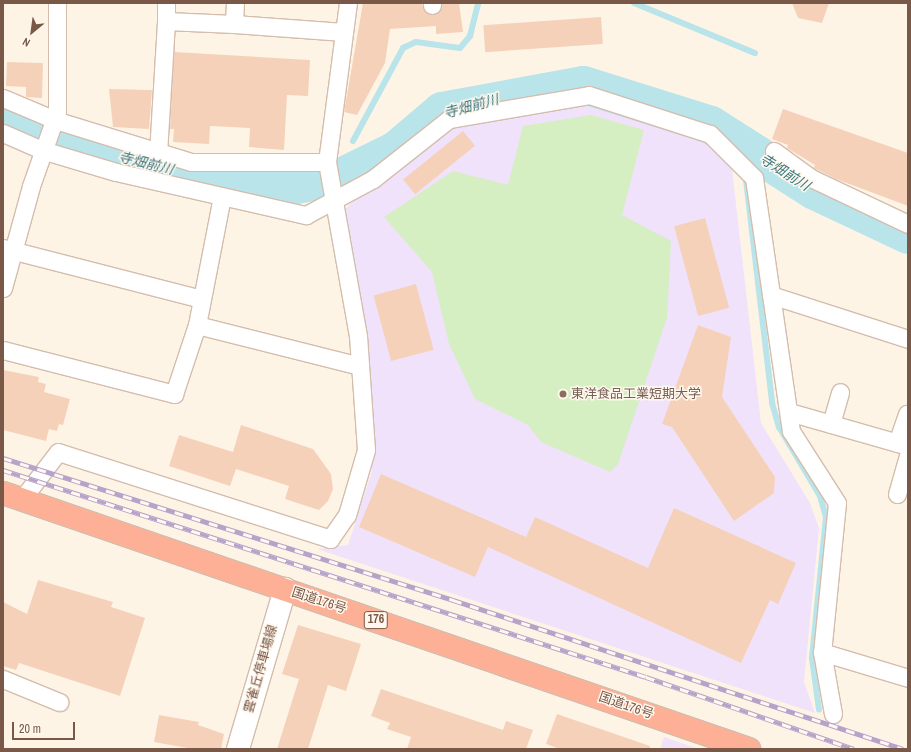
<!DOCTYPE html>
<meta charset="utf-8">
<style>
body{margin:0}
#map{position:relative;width:911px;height:752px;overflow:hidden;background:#fef4e6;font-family:"Archivo Narrow","Noto Sans JP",sans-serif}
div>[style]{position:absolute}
.education>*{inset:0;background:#f1e2fb}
.green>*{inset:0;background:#d5eec2}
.stream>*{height:6px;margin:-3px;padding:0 3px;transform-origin:3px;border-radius:3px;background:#b8e4ea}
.river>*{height:38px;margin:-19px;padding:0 19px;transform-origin:19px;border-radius:19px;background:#b8e4ea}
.building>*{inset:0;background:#f6d1ba;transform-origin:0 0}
.roads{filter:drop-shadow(1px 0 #d4bdad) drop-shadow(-1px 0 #d4bdad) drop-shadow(0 1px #d4bdad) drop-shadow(0 -1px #d4bdad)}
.street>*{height:17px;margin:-8.5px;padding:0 8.5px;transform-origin:8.5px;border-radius:8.5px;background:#fff}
.secondary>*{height:22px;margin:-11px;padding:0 11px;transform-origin:11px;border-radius:11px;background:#fff}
.highway>*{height:22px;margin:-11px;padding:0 11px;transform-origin:11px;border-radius:11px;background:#feb097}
.rail>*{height:4.5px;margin-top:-2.25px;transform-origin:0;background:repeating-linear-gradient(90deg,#fff8ee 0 9px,#b7a2ca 0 18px);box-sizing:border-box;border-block:1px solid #b7a2ca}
.dots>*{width:11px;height:11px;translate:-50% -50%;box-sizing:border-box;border:2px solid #fff8ee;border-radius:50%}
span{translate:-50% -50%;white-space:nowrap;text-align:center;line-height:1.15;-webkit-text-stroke:3px #fff8ee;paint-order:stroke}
.shield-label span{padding:1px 3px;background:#fff8ee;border:1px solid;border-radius:3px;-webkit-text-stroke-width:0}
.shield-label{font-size:12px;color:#7a5847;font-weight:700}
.education-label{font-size:13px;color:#785e54}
.left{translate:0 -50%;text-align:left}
.street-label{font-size:13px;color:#7a5847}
.water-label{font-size:14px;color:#3a7681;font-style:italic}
.frame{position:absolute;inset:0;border:4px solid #7a5847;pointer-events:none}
.north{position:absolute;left:12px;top:12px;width:40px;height:40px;-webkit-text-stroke:3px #fff8ee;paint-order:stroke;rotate:209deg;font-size:11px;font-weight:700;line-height:16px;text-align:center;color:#7a5847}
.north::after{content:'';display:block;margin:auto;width:14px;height:18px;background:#7a5847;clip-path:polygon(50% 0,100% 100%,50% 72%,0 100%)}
.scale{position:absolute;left:12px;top:722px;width:63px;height:18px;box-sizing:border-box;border:2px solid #7a5847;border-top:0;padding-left:5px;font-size:12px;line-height:14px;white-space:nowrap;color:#7a5847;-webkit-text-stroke:3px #fff8ee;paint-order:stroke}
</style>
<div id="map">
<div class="education">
<i style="clip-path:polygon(592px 102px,706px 136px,731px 160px,761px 423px,810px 503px,819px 528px,804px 682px,815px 713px,317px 549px,348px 545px,372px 471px,368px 364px,341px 214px,359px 195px,454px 128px)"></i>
<i style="clip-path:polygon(664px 737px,699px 749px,660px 749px)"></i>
</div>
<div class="green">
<i style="clip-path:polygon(591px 115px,644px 130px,622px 215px,671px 241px,667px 318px,618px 464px,610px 472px,541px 442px,528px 425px,475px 399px,449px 344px,432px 272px,384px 217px,453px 171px,508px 185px,523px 126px)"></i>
</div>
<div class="stream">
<i style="left:634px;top:3px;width:131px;rotate:22.5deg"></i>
<i style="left:732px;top:137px;width:22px;rotate:63deg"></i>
<i style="left:353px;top:141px;width:106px;rotate:-61.7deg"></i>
<i style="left:403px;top:48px;width:14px;rotate:-25deg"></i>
<i style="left:416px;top:42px;width:44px;rotate:7.8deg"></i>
<i style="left:460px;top:48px;width:16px;rotate:-50deg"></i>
<i style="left:470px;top:36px;width:34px;rotate:-76deg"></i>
<i style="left:746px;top:180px;width:225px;rotate:83.3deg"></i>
<i style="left:772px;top:403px;width:25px;rotate:74deg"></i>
<i style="left:779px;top:427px;width:80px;rotate:59.3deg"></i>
<i style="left:820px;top:496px;width:22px;rotate:74deg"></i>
<i style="left:826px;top:517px;width:142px;rotate:95.7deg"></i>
<i style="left:812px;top:658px;width:52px;rotate:82.3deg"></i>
</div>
<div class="river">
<i style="left:3px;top:117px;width:83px;rotate:21.3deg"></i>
<i style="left:80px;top:147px;width:122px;rotate:14.3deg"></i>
<i style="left:198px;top:177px;width:93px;rotate:5.5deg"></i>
<i style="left:291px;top:186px;width:53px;rotate:-10.9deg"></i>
<i style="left:343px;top:176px;width:59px;rotate:-26.1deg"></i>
<i style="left:396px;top:150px;width:60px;rotate:-40.3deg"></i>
<i style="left:442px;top:111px;width:144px;rotate:-10.4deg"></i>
<i style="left:584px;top:85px;width:133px;rotate:17.5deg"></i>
<i style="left:711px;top:125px;width:121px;rotate:32.5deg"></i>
<i style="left:813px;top:190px;width:105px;rotate:25.3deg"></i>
</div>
<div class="building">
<i style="clip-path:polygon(363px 3px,422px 3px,424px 10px,432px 15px,440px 10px,442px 3px,459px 3px,463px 32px,436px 34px,436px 26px,390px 29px,385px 63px,357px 115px,344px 112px)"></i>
<i style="clip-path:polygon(792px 3px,829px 3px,822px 23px,798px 18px)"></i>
<i style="left:601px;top:17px;width:27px;height:118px;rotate:86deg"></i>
<i style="clip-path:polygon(174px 52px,310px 60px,308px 96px,287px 95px,284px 150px,249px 147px,250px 128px,210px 126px,209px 144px,173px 142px,174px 129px,170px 129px)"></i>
<i style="clip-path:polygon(7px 62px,43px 63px,42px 98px,26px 97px,26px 87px,6px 86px)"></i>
<i style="clip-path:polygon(109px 89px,152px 90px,149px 129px,113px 127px)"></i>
<i style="clip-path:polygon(783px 109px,908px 153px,908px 206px,836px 179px,814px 168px,815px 165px,787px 148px,788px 145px,772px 139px)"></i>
<i style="left:463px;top:131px;width:19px;height:77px;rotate:51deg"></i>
<i style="left:705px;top:218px;width:93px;height:32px;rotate:75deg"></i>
<i style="left:416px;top:284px;width:68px;height:44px;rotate:75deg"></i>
<i style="clip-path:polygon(698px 325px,731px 337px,722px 397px,775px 477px,774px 493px,734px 521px,672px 427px,662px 424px)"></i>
<i style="clip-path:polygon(3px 370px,39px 377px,38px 382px,46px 384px,44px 392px,70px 399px,63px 425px,59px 424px,57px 431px,49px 429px,46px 441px,3px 430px)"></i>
<i style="clip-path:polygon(241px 425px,313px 449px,331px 474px,333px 489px,328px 501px,319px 510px,285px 499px,289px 486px,236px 469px,230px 486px,169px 466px,179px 435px,233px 452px)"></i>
<i style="clip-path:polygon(381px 474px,526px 537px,535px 517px,648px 568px,674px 508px,796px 563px,778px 604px,770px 600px,741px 663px,488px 547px,475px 577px,359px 527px)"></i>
<i style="clip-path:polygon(38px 580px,113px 602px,111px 607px,145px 618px,120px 696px,19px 663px,16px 670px,3px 666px,3px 602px,27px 614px)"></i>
<i style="clip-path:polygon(298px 625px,361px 644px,346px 691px,328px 685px,308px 749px,277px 749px,299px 679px,282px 674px)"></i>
<i style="clip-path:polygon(381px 689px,503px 730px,506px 721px,533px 730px,526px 749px,407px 749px,411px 737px,387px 729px,390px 723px,371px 716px)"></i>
<i style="clip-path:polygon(557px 714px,650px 746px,650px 749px,560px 749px,546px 744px)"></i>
<i style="clip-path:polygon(159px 715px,199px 722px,198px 725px,224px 734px,221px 749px,193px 749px,154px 742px)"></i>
</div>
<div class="roads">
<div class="street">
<i style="left:166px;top:3px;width:18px;rotate:90deg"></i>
<i style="left:166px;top:21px;width:68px;rotate:2.5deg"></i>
<i style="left:235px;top:3px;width:21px;rotate:93deg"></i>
<i style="left:234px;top:24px;width:110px;rotate:4.2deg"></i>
<i style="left:432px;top:3px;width:2px;rotate:90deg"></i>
<i style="left:3px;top:98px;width:56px;rotate:22.9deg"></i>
<i style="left:55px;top:120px;width:142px;rotate:17.2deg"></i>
<i style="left:191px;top:162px;width:136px"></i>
<i style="left:3px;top:133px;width:43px;rotate:23.6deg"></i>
<i style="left:42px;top:150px;width:77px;rotate:16.6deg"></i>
<i style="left:116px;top:172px;width:195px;rotate:12.8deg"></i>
<i style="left:306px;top:215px;width:76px;rotate:-28.2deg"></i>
<i style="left:373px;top:179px;width:97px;rotate:-38.3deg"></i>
<i style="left:449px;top:119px;width:142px;rotate:-9.7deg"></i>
<i style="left:589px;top:95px;width:127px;rotate:17.9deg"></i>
<i style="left:710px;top:134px;width:62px;rotate:45deg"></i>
<i style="left:754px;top:178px;width:256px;rotate:81.7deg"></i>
<i style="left:791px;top:431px;width:85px;rotate:57.4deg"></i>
<i style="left:837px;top:503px;width:150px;rotate:95.7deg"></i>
<i style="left:822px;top:652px;width:63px;rotate:79.9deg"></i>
<i style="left:774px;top:151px;width:46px;rotate:36.1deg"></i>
<i style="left:811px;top:178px;width:107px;rotate:25.4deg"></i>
<i style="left:158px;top:153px;width:132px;rotate:-86.5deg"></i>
<i style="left:3px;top:248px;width:205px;rotate:14.4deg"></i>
<i style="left:3px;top:288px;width:106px;rotate:-74.6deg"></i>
<i style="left:31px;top:186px;width:78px;rotate:-70.6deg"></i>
<i style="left:57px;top:112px;width:109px;rotate:-90deg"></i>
<i style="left:771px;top:295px;width:144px;rotate:17.8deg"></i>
<i style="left:197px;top:325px;width:168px;rotate:14.1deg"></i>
<i style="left:3px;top:350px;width:177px;rotate:14.4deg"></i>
<i style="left:174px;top:394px;width:73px;rotate:-71.6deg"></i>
<i style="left:197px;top:325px;width:131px;rotate:-79deg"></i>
<i style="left:789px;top:412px;width:124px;rotate:15.9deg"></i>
<i style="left:831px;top:424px;width:33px;rotate:-74deg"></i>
<i style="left:897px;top:443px;width:31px;rotate:-71deg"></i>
<i style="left:897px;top:494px;width:40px;rotate:-74deg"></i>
<i style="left:22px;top:499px;width:59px;rotate:-52.5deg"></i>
<i style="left:58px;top:452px;width:286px;rotate:17.7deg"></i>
<i style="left:330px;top:539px;width:29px;rotate:-55deg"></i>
<i style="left:347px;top:515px;width:68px;rotate:-73.7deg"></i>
<i style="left:366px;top:450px;width:114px;rotate:-94deg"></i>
<i style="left:358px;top:336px;width:177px;rotate:-100.1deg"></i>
<i style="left:327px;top:162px;width:160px;rotate:-82.5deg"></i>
<i style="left:822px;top:652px;width:90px;rotate:16.8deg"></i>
<i style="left:3px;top:679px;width:61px;rotate:22.3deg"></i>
</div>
<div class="secondary">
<i style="left:238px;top:749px;width:167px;rotate:-73.6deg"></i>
</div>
<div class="highway">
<i style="left:3px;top:493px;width:789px;rotate:18.94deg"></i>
</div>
</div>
<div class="rail">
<i style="left:3px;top:458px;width:472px;rotate:17.5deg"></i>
<i style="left:453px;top:600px;width:474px;rotate:18.3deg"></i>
<i style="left:3px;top:470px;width:675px;rotate:17.84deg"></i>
<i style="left:646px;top:677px;width:220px;rotate:19.1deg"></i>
</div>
<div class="dots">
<i style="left:563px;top:394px;background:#8d6e63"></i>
</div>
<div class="shield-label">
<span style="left:376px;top:620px">176</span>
</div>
<div class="education-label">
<span class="left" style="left:571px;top:394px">東洋食品工業短期大学</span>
</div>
<div class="street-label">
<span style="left:319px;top:601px;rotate:18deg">国道176号</span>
<span style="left:261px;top:669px;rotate:-74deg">雲雀丘停車場線</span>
<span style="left:626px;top:706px;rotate:19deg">国道176号</span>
</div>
<div class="water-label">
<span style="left:471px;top:106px;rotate:-15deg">寺畑前川</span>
<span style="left:146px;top:163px;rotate:14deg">寺畑前川</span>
<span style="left:785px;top:172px;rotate:32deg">寺畑前川</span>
</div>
<div class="frame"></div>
<div class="north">N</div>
<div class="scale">20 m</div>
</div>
